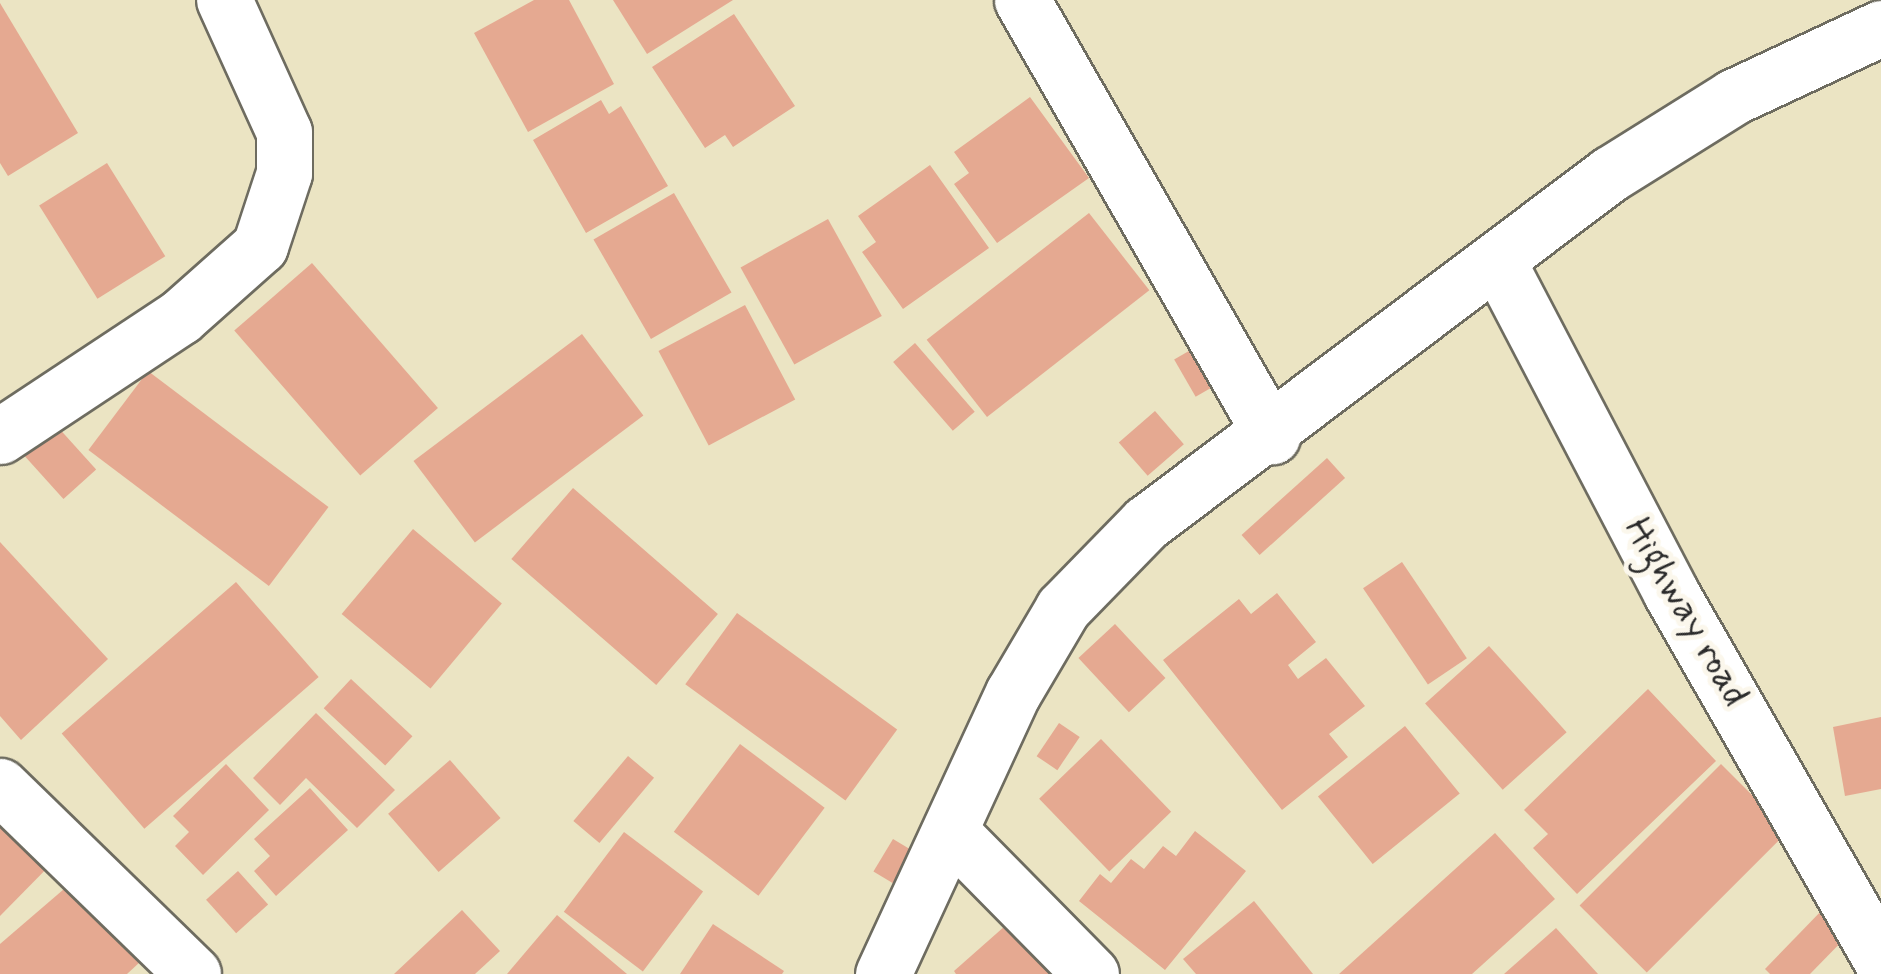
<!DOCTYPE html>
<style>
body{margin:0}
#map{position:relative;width:1881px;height:974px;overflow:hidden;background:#ebe4c3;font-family:Mynerve,sans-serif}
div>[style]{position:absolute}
.building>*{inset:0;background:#e5a991;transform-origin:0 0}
.roads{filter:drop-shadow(2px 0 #6e6c60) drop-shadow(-2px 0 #6e6c60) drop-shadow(0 2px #6e6c60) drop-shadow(0 -2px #6e6c60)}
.minor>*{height:55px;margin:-27.5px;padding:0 27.5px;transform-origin:27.5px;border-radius:27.5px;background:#fff}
span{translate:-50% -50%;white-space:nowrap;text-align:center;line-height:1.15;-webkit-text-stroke:10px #fbf7ec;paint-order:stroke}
.street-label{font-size:38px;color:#2b2b2b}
</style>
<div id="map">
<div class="building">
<i style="clip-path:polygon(534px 0,569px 0,614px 84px,528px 132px,474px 33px)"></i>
<i style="clip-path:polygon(613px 0,733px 0,647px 54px)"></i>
<i style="clip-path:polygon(0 3px,78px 133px,8px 176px,0 163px)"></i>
<i style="clip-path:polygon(734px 14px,795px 106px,733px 147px,725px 135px,705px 148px,652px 67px)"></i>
<i style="clip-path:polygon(1030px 97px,1089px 178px,997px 243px,954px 184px,969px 173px,954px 152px)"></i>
<i style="clip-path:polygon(601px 100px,609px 114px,621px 106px,668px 186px,586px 233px,533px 140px)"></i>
<i style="left:107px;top:163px;width:110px;height:80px;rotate:58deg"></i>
<i style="clip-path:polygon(930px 165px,989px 248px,903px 309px,862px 252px,876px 242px,858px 216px)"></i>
<i style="left:674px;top:193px;width:115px;height:93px;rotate:60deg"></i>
<i style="left:1089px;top:213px;width:98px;height:206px;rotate:52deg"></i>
<i style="left:828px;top:219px;width:111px;height:100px;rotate:61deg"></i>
<i style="left:312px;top:263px;width:192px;height:103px;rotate:49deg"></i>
<i style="left:745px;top:305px;width:107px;height:98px;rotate:62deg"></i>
<i style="left:582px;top:334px;width:102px;height:211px;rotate:53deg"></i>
<i style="left:915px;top:343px;width:91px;height:29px;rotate:49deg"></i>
<i style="left:1201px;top:344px;width:43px;height:31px;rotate:60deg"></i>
<i style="left:148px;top:371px;width:226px;height:99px;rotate:37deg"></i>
<i style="left:1155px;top:411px;width:44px;height:48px;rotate:49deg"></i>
<i style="left:56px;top:425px;width:60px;height:44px;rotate:48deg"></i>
<i style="left:1327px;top:458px;width:27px;height:115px;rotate:48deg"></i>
<i style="left:573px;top:488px;width:192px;height:94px;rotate:41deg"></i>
<i style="left:413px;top:529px;width:116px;height:111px;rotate:40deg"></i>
<i style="clip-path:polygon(0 542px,108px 659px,21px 740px,0 716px)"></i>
<i style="left:1402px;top:562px;width:116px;height:47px;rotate:56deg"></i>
<i style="left:236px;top:582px;width:126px;height:231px;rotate:49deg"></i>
<i style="clip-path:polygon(1277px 593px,1316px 642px,1288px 665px,1298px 679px,1326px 658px,1365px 706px,1329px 734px,1348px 757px,1282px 810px,1163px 660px,1239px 599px,1251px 614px)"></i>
<i style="left:737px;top:613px;width:198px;height:88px;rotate:36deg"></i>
<i style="left:1115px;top:624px;width:74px;height:50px;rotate:47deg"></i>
<i style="left:1489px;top:646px;width:116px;height:86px;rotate:48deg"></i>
<i style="left:351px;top:679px;width:84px;height:40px;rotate:43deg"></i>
<i style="clip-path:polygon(1648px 689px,1716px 761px,1577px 894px,1533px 848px,1548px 834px,1524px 810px)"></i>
<i style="clip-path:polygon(316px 713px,395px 790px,357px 828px,306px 778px,280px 805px,253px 778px)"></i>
<i style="clip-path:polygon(1881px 717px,1881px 789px,1845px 796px,1833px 727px)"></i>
<i style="left:1059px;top:723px;width:25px;height:40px;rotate:34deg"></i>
<i style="left:1405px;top:726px;width:87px;height:112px;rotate:51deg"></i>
<i style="left:1101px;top:739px;width:101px;height:86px;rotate:46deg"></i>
<i style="left:740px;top:744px;width:106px;height:110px;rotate:37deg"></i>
<i style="left:628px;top:756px;width:34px;height:85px;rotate:40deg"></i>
<i style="left:450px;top:760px;width:77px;height:82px;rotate:49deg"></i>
<i style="clip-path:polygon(226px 764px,269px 810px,203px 875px,175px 846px,189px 832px,173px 816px)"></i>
<i style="left:1721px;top:764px;width:95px;height:200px;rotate:45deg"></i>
<i style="clip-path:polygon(310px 788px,348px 830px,276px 896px,254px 871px,270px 856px,254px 839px)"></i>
<i style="clip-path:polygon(0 797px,60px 855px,0 916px)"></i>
<i style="clip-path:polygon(1195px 831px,1246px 871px,1165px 970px,1079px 901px,1100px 874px,1111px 883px,1131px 859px,1144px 869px,1163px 846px,1176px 856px)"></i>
<i style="left:624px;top:832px;width:99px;height:100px;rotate:37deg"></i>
<i style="clip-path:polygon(1495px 833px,1555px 899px,1472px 974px,1339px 974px)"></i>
<i style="left:893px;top:839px;width:35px;height:38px;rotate:31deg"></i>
<i style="left:238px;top:871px;width:45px;height:43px;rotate:48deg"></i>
<i style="clip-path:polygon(71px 883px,140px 962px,127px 974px,0 974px,0 944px)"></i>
<i style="clip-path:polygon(1254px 901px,1313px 974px,1196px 974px,1183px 959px)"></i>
<i style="clip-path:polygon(1826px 906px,1852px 931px,1810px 974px,1770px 974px,1765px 969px)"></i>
<i style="clip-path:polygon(462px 910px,500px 951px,475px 974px,394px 974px)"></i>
<i style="clip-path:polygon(1022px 911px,1077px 974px,956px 974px,954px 971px)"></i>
<i style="clip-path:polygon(557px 915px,627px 974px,507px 974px)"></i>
<i style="clip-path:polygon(713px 924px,784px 971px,782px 974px,680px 974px)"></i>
<i style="clip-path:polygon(1556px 928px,1598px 974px,1504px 974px)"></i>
</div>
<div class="roads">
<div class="minor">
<i style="left:1022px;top:0;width:503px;rotate:60.17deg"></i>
<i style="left:1497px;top:260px;width:376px;rotate:62.4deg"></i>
<i style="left:1671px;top:593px;width:422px;rotate:60.2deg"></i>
<i style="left:0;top:436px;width:216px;rotate:-33.5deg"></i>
<i style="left:180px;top:317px;width:107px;rotate:-41.6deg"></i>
<i style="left:260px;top:246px;width:77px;rotate:-71.8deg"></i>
<i style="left:284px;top:173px;width:41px;rotate:-90deg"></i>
<i style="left:284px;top:132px;width:145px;rotate:-114.4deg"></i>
<i style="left:0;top:786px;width:269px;rotate:44.2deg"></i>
<i style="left:952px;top:833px;width:198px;rotate:45.4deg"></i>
<i style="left:883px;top:974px;width:310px;rotate:-65.2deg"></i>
<i style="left:1013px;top:693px;width:99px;rotate:-59.5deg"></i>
<i style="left:1063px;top:608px;width:119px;rotate:-45.7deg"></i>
<i style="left:1146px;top:523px;width:581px;rotate:-36.95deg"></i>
<i style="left:1610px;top:174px;width:145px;rotate:-32deg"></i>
<i style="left:1733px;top:97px;width:163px;rotate:-25deg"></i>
</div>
</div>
<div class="street-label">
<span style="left:1686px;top:612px;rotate:60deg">Highway road</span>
</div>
</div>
